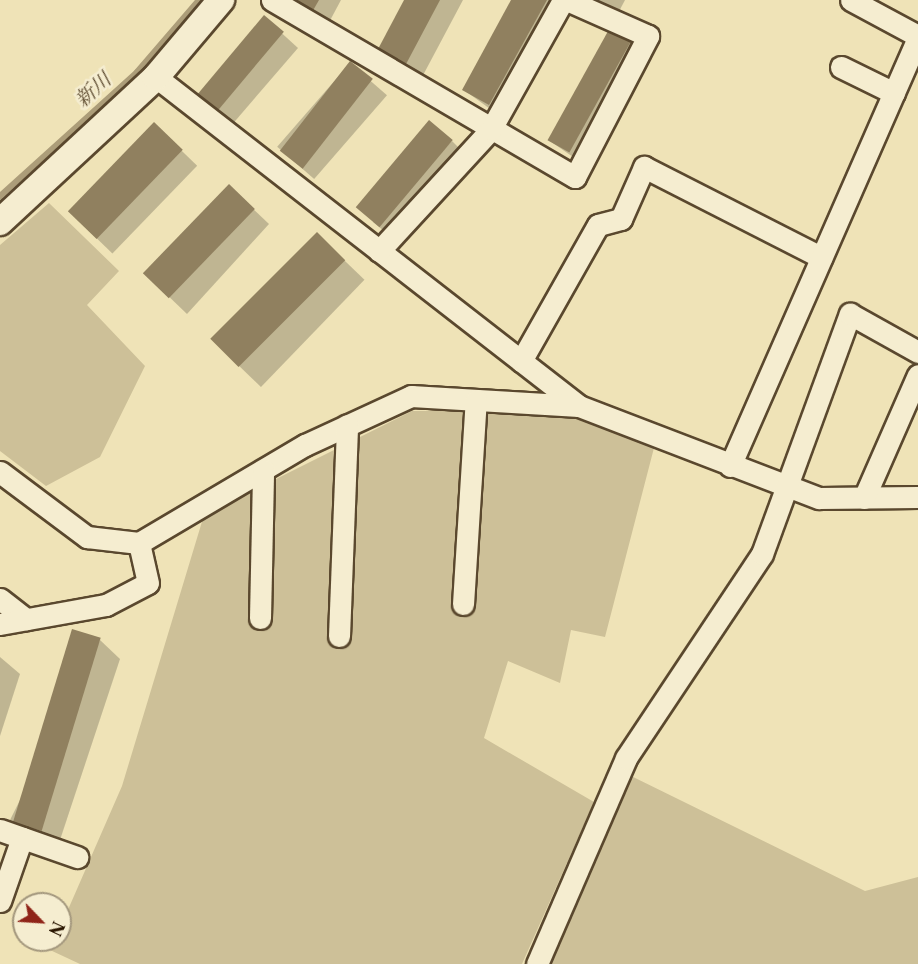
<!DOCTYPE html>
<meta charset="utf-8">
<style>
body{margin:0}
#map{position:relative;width:918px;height:964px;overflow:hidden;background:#efe3b7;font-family:"Libre Caslon Text","Noto Serif JP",serif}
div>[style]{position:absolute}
.green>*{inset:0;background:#cdc098}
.shadow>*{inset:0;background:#0003;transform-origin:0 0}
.stream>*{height:6px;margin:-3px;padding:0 3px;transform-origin:3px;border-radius:3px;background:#ac9d79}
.building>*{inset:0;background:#90805f;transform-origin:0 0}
.roads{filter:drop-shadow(2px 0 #5a482e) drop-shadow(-2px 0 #5a482e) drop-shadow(0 2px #5a482e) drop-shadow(0 -2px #5a482e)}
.minor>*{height:21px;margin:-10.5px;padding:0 10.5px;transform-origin:10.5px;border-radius:10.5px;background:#f5edd0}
.tertiary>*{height:26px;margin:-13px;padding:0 13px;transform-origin:13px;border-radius:13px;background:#f5edd0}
span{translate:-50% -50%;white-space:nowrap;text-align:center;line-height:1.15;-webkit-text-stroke:5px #f5edd0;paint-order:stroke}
.water-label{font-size:20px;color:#5d4b30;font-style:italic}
.north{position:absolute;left:12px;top:892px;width:60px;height:60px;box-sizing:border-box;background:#f5edd0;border:2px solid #a3977d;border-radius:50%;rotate:115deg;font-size:16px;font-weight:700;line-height:24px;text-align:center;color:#291500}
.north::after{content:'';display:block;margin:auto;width:21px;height:27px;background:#8f2418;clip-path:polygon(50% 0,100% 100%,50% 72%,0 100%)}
</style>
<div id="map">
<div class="green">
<i style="clip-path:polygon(49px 203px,119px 271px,87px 305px,145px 366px,100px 457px,46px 486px,0 451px,0 245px)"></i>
<i style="clip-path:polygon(569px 410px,655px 444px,605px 637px,571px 630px,560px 683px,508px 661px,484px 738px,594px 802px,522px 964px,80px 964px,50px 950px,60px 940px,60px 928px,122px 786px,204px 515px,412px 411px)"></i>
<i style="clip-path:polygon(625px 773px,865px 891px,918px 877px,918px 964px,539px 964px)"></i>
</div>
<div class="shadow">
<i style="clip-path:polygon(289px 0,341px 0,326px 28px)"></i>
<i style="clip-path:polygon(406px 0,463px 0,421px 79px,394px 65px)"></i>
<i style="clip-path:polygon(513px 0,569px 0,504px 119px,464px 90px)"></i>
<i style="clip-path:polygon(585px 0,625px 0,615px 19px)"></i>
<i style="clip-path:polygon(264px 17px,298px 48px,230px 127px,211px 111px)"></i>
<i style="clip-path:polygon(633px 37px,648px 52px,586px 166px,550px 141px)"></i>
<i style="left:350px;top:63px;width:49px;height:111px;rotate:41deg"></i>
<i style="left:154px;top:124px;width:60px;height:122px;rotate:44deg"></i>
<i style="clip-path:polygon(452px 141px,467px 156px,396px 241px,373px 222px)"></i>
<i style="clip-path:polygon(229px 186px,269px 224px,187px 314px,162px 290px)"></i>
<i style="clip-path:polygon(0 196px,9px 205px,0 213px)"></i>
<i style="left:317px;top:234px;width:66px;height:149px;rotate:44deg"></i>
<i style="clip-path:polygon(100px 640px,120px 659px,57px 849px,30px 840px,10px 820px)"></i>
<i style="clip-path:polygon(0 657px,20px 674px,0 736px)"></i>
</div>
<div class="stream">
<i style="left:0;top:196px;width:185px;rotate:-42.1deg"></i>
<i style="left:137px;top:72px;width:95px;rotate:-49.3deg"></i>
</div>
<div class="building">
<i style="clip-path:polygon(286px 0,319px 0,311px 14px)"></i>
<i style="clip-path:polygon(404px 0,440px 0,405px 66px,377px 51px)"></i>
<i style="clip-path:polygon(511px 0,547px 0,489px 105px,462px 90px)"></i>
<i style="left:264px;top:15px;width:26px;height:107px;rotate:40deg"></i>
<i style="left:612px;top:24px;width:25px;height:133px;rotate:29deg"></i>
<i style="left:350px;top:61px;width:29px;height:114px;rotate:38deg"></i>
<i style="left:429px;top:120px;width:31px;height:114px;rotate:40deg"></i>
<i style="left:154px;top:122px;width:40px;height:124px;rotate:44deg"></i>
<i style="left:229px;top:184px;width:36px;height:124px;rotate:44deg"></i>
<i style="left:317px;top:232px;width:40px;height:151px;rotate:45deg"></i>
<i style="left:72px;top:629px;width:30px;height:202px;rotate:17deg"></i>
</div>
<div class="roads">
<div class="minor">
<i style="left:272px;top:0;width:351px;rotate:30.3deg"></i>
<i style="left:575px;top:177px;width:159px;rotate:-62.6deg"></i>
<i style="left:648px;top:36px;width:89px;rotate:-156deg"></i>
<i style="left:851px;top:0;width:76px;rotate:28.2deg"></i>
<i style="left:841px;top:67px;width:59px;rotate:26.1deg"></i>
<i style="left:156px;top:77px;width:536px;rotate:37.87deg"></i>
<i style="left:579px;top:406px;width:257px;rotate:21deg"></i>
<i style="left:819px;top:498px;width:99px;rotate:-0.6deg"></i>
<i style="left:379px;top:251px;width:166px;rotate:-47.4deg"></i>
<i style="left:491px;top:129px;width:148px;rotate:-60.8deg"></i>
<i style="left:521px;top:361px;width:156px;rotate:-60.5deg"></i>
<i style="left:598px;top:225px;width:24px;rotate:-15deg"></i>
<i style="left:621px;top:219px;width:57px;rotate:-66.1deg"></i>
<i style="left:644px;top:167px;width:199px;rotate:27deg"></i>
<i style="left:730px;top:466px;width:467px;rotate:-66.3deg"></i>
<i style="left:0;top:472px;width:109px;rotate:36.8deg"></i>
<i style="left:87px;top:537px;width:52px;rotate:6.6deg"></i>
<i style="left:139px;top:543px;width:193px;rotate:-30.6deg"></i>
<i style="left:305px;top:445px;width:117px;rotate:-24.8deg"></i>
<i style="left:411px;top:396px;width:168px;rotate:3.4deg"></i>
<i style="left:864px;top:498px;width:134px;rotate:-66.3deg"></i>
<i style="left:0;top:599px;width:33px;rotate:38deg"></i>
<i style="left:463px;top:604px;width:204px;rotate:-86.4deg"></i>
<i style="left:260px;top:618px;width:148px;rotate:-88.8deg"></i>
<i style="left:0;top:624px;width:108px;rotate:-10.2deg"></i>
<i style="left:106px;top:605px;width:47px;rotate:-27.6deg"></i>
<i style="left:148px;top:583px;width:41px;rotate:-102.7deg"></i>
<i style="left:339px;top:636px;width:211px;rotate:-87.8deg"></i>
<i style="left:0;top:830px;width:82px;rotate:19.3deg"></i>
<i style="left:0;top:901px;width:67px;rotate:-70.8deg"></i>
<i style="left:537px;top:964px;width:224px;rotate:-66.6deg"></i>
<i style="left:626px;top:758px;width:245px;rotate:-56.3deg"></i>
<i style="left:762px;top:554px;width:256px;rotate:-69.9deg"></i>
<i style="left:850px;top:314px;width:78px;rotate:29.2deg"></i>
</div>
<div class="tertiary">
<i style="left:0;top:222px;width:213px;rotate:-42.9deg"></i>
<i style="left:156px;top:77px;width:101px;rotate:-49.8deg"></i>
</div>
</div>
<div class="water-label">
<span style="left:93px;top:90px;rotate:-42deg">新川</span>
</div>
<div class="north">N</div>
</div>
